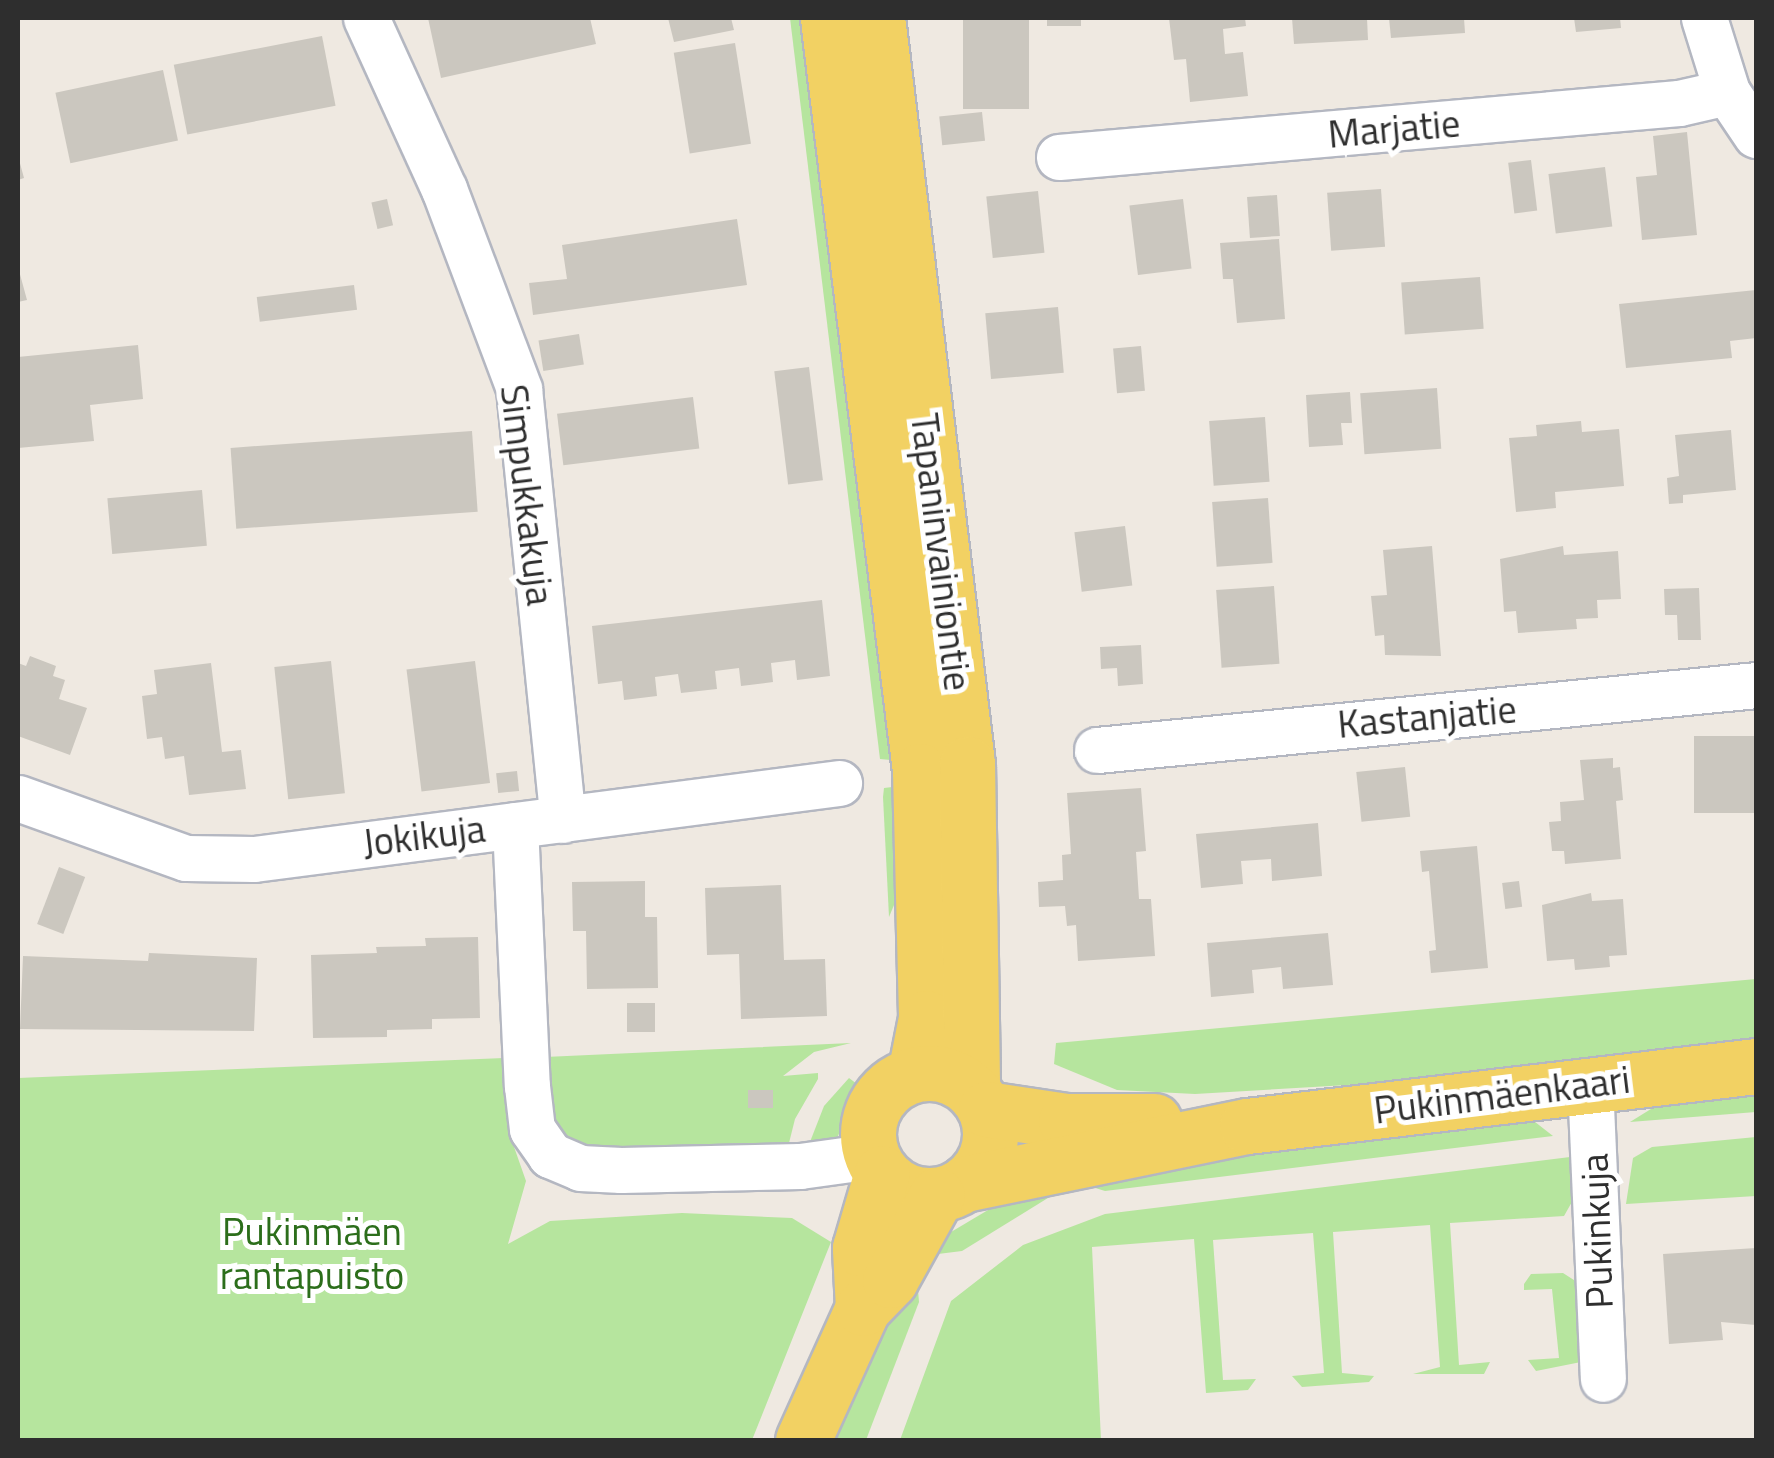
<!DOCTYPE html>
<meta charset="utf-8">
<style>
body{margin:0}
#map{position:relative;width:1774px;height:1458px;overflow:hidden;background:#efe9e1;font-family:"Titillium Web",sans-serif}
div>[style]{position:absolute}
.green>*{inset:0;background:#b6e59e}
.building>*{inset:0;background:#cbc7bf;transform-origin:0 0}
.roads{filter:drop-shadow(2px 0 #b4b7c1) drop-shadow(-2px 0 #b4b7c1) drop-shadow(0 2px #b4b7c1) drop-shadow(0 -2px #b4b7c1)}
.minor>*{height:45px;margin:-22.5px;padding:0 22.5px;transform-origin:22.5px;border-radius:22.5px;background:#fff}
.major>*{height:55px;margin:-27.5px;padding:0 27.5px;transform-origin:27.5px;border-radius:27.5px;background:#f2d163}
.major>.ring{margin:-27.5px;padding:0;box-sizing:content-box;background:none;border:55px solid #f2d163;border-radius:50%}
span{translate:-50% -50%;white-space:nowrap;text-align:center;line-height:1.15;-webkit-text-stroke:10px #fff;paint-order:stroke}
.street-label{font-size:38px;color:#2e2e2e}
.park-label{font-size:38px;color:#2c6e1b}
.frame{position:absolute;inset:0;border:20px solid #2e2e2e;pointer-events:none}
</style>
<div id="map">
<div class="green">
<i style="clip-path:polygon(790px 18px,815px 18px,901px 761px,880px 759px)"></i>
<i style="clip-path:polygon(901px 786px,907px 874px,889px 917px,883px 797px,884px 788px)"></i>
<i style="clip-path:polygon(1756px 979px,1756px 1041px,1382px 1083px,1195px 1094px,1117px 1090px,1054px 1064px,1056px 1043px)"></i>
<i style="clip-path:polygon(evenodd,851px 1043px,814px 1052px,783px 1076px,818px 1073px,818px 1079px,795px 1119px,788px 1147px,583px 1152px,553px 1131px,545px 1057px,851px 1043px,748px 1090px,773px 1090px,773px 1108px,748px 1107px,748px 1090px)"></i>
<i style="clip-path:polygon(504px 1058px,513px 1144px,526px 1181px,508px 1244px,550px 1221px,682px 1213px,792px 1218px,831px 1242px,752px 1440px,18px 1440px,18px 1078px)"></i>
<i style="clip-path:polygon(849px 1078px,857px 1084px,837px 1139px,808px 1147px,824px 1106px)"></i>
<i style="clip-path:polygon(1756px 1091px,1756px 1112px,1630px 1122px,1659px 1104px)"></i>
<i style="clip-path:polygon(1530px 1118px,1553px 1136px,1105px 1191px,1089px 1186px,1195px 1158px)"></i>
<i style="clip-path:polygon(1756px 1137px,1756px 1196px,1626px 1204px,1633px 1158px,1652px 1147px)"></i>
<i style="clip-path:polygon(1570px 1157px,1577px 1193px,1564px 1216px,1450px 1223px,1459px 1365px,1490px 1362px,1484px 1374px,1413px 1374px,1440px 1367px,1430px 1225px,1333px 1232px,1342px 1373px,1374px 1376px,1369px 1382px,1302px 1387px,1292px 1376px,1324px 1373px,1313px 1233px,1213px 1240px,1223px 1380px,1256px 1379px,1248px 1390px,1206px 1393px,1194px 1239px,1092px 1247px,1101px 1440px,900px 1440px,951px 1301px,1023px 1245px,1105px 1214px)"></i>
<i style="clip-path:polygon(1056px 1193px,962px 1251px,930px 1255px,951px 1232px,1015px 1194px)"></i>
<i style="clip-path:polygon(1563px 1273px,1577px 1282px,1581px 1362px,1536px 1371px,1528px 1360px,1559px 1358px,1552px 1289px,1524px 1290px,1524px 1284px,1531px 1274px)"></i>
<i style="clip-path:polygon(902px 1283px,918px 1290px,919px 1302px,866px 1440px,826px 1440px)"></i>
</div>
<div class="building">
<i style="clip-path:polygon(428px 18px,590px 18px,596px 44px,441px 78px)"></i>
<i style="clip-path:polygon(668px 18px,731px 18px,734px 30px,674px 42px)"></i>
<i style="left:963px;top:18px;width:66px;height:91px"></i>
<i style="left:1047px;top:18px;width:34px;height:8px"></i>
<i style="clip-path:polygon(1169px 18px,1245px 18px,1246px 26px,1223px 29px,1225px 54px,1243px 52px,1248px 96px,1190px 102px,1186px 59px,1174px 60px)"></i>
<i style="clip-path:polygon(1292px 18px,1367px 18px,1368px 40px,1294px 44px)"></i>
<i style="clip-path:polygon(1389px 18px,1464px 18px,1465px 33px,1391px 38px)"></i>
<i style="clip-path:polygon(1574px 18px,1620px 18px,1621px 28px,1576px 32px)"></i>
<i style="left:322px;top:36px;width:71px;height:151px;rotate:79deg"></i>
<i style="left:735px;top:43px;width:102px;height:62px;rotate:81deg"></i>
<i style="left:163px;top:70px;width:72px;height:110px;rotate:78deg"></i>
<i style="left:982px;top:112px;width:29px;height:43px;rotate:84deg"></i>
<i style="clip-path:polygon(1687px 132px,1697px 235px,1642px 240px,1636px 177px,1657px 175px,1653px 136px)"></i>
<i style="clip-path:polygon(18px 156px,24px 178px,18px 180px)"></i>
<i style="left:1531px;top:160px;width:51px;height:23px;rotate:83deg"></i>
<i style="left:1605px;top:167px;width:60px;height:57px;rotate:83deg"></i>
<i style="left:1381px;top:189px;width:58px;height:54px;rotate:86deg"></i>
<i style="left:1038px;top:191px;width:62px;height:52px;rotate:84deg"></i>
<i style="left:1277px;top:195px;width:41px;height:30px;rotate:86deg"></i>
<i style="left:387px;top:199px;width:27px;height:16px;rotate:77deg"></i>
<i style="left:1183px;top:199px;width:70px;height:54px;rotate:83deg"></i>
<i style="clip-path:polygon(737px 219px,747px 285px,533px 315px,529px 283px,567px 279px,562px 245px)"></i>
<i style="clip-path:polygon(1279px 239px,1285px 319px,1237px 323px,1233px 279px,1223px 279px,1220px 243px)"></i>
<i style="clip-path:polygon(18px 267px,27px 300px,18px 302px)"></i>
<i style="left:1480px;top:277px;width:52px;height:79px;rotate:86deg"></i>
<i style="left:354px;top:285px;width:25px;height:98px;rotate:83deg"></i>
<i style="clip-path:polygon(1756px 290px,1756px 338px,1730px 341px,1732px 358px,1626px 368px,1619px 304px)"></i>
<i style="left:1058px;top:307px;width:66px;height:73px;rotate:85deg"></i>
<i style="left:579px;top:334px;width:31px;height:41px;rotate:81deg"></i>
<i style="clip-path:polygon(138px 345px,143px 399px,90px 405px,94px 441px,18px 448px,18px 357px)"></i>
<i style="left:1141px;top:346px;width:45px;height:28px;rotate:85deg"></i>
<i style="left:809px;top:367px;width:114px;height:35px;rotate:83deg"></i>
<i style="left:1437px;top:388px;width:61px;height:77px;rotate:86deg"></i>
<i style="clip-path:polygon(1350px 392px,1352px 423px,1341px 423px,1343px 445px,1309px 447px,1306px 395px)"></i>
<i style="left:693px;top:397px;width:52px;height:137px;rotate:83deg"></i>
<i style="left:1265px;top:417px;width:65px;height:56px;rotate:86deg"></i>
<i style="clip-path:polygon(1581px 421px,1582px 432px,1619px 429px,1624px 486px,1555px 492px,1556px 508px,1516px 512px,1509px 438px,1537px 436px,1536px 425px)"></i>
<i style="clip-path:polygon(1731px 430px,1736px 490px,1683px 495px,1683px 503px,1669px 504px,1667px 478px,1679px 476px,1675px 435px)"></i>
<i style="left:472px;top:431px;width:81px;height:242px;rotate:86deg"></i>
<i style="left:202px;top:490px;width:56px;height:95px;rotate:85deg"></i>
<i style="left:1268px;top:498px;width:65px;height:56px;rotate:86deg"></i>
<i style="left:1125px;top:526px;width:60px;height:51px;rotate:83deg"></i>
<i style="clip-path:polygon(1432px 546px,1441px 656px,1385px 655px,1384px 635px,1375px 636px,1371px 596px,1387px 595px,1383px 550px)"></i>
<i style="clip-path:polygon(1563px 546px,1564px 555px,1618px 551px,1621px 599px,1597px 600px,1598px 618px,1576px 619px,1577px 629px,1518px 633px,1516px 611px,1504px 612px,1500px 559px)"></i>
<i style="left:1274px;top:586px;width:78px;height:58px;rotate:86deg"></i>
<i style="clip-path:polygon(1699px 588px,1701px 640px,1678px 640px,1677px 615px,1665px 615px,1664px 589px)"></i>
<i style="clip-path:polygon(822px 600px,830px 676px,797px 680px,795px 660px,771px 663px,773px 682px,741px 686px,739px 668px,715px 671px,717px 689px,681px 693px,678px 674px,655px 677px,657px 696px,624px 700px,622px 681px,598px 684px,592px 626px)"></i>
<i style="clip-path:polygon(1141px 645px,1143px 684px,1118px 686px,1117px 668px,1101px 669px,1100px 647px)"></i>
<i style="clip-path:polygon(30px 656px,56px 666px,53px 676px,65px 680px,59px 699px,87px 708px,70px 755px,18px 736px,18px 663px,26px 666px)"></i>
<i style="left:331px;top:661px;width:133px;height:57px;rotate:84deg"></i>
<i style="left:475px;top:661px;width:123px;height:69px;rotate:83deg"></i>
<i style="clip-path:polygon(211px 663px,222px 752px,241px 750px,246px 789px,189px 795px,184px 756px,165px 759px,162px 737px,147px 739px,142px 696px,157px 694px,154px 670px)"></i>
<i style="left:1756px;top:736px;width:77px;height:62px;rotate:90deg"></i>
<i style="clip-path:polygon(1613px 758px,1613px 768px,1620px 767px,1623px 800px,1616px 801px,1621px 859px,1565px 864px,1564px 851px,1552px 851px,1549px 822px,1561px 821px,1560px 802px,1584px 800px,1580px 760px)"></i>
<i style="left:1405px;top:767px;width:50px;height:49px;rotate:84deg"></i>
<i style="left:517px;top:771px;width:20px;height:21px;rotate:84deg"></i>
<i style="clip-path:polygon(1141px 788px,1146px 851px,1136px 852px,1139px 899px,1151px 899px,1155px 956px,1078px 961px,1076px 925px,1067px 926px,1065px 906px,1039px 907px,1038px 882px,1063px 880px,1062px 855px,1071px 854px,1067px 793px)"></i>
<i style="clip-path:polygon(1318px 823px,1322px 876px,1272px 881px,1271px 859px,1241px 861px,1243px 884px,1201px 888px,1196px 834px)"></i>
<i style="clip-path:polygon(1477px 846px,1488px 968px,1431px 973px,1429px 951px,1436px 950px,1429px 871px,1422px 872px,1420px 851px)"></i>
<i style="left:59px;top:867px;width:28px;height:61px;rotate:21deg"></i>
<i style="clip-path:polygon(645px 881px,645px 917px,657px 917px,658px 988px,587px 989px,586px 931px,573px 931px,572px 882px)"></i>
<i style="left:1519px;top:881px;width:26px;height:17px;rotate:83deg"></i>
<i style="clip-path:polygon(781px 885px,784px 960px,825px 959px,827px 1016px,741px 1019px,739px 954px,707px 955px,705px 888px)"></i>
<i style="clip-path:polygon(1591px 893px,1592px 901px,1623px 899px,1627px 955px,1609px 956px,1610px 967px,1575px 970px,1574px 959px,1547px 961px,1542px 905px)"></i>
<i style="clip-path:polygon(1328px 933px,1333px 985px,1283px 989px,1281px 967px,1252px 970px,1254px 993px,1211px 997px,1207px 943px)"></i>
<i style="clip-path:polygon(478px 937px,480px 1018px,432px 1019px,432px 1029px,387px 1030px,387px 1037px,313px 1038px,311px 955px,377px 953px,376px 947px,426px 946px,425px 938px)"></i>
<i style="clip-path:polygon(149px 953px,257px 958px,254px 1031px,20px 1029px,23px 956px,148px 961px)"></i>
<i style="left:627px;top:1003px;width:28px;height:29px"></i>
<i style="left:748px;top:1090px;width:25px;height:18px"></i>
<i style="clip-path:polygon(1756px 1248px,1756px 1325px,1721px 1322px,1723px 1340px,1669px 1344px,1663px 1254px)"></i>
</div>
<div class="roads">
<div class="minor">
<i style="left:366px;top:18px;width:188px;rotate:65.5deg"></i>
<i style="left:444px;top:189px;width:214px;rotate:69.4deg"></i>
<i style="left:519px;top:389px;width:433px;rotate:84.2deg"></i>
<i style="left:1704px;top:18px;width:77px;rotate:72.7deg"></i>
<i style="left:1727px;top:92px;width:52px;rotate:56deg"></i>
<i style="left:1059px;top:157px;width:622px;rotate:-4.98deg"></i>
<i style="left:1679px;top:103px;width:49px;rotate:-12.9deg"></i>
<i style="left:1097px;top:750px;width:662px;rotate:-5.63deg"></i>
<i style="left:18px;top:798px;width:178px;rotate:19.7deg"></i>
<i style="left:186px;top:858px;width:68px;rotate:0.8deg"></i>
<i style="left:254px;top:859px;width:590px;rotate:-7.4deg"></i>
<i style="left:515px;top:825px;width:261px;rotate:87.4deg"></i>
<i style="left:527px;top:1086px;width:43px;rotate:83.4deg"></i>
<i style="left:532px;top:1129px;width:32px;rotate:55deg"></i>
<i style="left:550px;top:1155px;width:33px;rotate:23deg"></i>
<i style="left:580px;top:1168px;width:41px;rotate:2.8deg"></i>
<i style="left:621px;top:1170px;width:179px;rotate:-1.3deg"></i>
<i style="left:800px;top:1166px;width:73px;rotate:-7.9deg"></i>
<i style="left:1590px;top:1083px;width:296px;rotate:87.5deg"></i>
</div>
<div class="major">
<i style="left:828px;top:18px;width:759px;rotate:83.03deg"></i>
<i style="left:920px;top:771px;width:247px;rotate:88.6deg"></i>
<i style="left:926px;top:1018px;width:57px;rotate:101.1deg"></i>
<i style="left:877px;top:18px;width:751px;rotate:83.12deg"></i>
<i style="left:967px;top:764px;width:326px;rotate:89.1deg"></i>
<i class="ring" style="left:868px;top:1073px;width:67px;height:67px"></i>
<i style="left:986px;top:1109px;width:81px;rotate:8.5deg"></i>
<i style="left:1066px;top:1121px;width:88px"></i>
<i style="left:964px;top:1184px;width:289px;rotate:-11.6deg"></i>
<i style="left:1247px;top:1126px;width:513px;rotate:-6.72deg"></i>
<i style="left:863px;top:1308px;width:60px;rotate:-92.9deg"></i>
<i style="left:860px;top:1248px;width:78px;rotate:-73.7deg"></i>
<i style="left:803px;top:1440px;width:145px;rotate:-65.6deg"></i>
<i style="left:863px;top:1308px;width:39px;rotate:-46deg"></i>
<i style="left:890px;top:1280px;width:97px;rotate:-61.1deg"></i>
</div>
</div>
<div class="street-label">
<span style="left:1394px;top:129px;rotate:-5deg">Marjatie</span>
<span style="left:527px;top:495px;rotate:83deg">Simpukkakuja</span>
<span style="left:941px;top:552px;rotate:83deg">Tapaninvainiontie</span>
<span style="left:1427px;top:717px;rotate:-5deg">Kastanjatie</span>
<span style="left:424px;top:836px;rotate:-7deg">Jokikuja</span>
<span style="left:1502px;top:1095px;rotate:-7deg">Pukinmäenkaari</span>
<span style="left:1597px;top:1231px;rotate:-92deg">Pukinkuja</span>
</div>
<div class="park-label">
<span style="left:312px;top:1254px">Pukinmäen<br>rantapuisto</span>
</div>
<div class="frame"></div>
</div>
